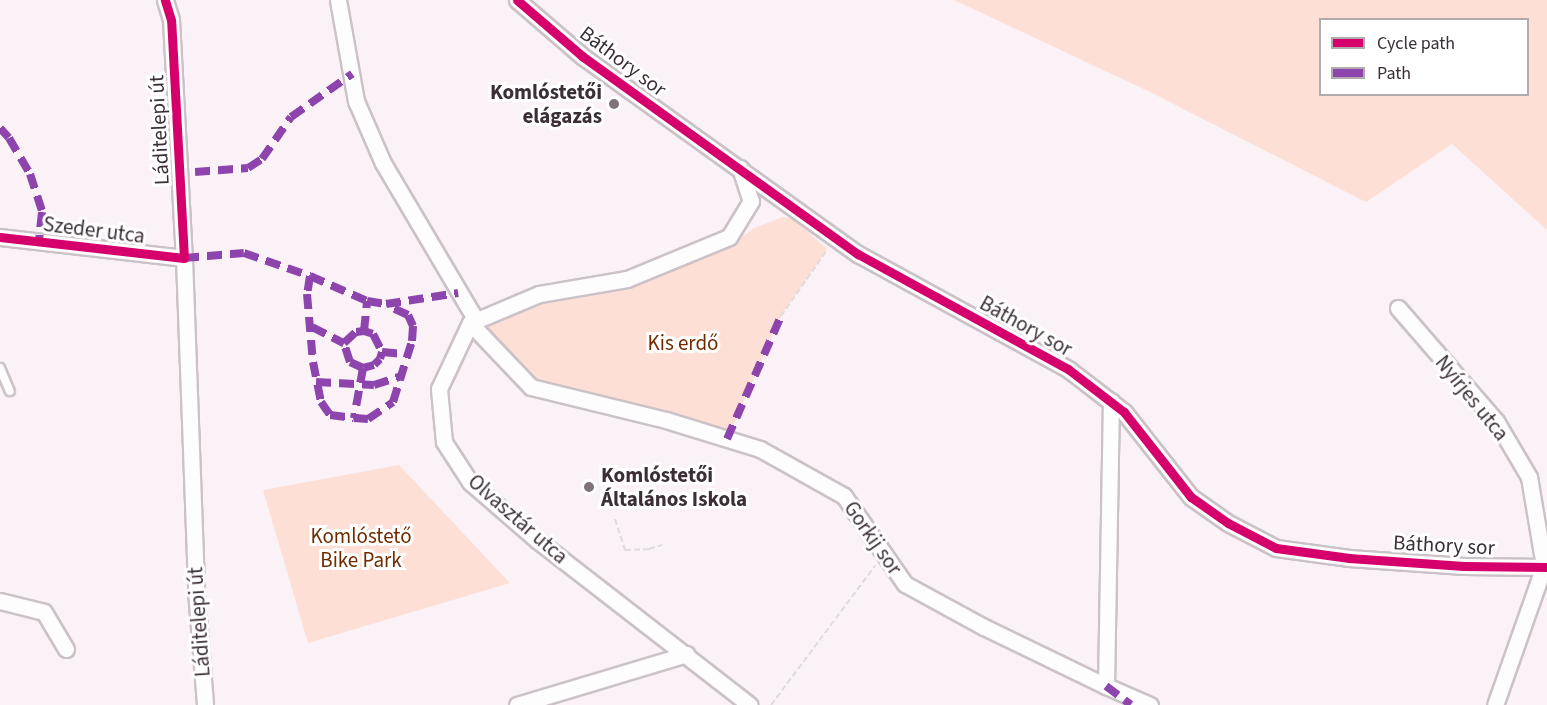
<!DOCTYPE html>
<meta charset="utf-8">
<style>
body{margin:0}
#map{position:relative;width:1547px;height:705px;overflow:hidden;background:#faf2f7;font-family:"Source Sans 3",sans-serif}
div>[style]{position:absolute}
.green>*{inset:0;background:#fddfd5}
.path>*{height:2px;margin-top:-1px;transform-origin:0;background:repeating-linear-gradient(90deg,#dedbdd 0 6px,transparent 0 9px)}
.roads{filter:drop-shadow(2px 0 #cbc2c8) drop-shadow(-2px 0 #cbc2c8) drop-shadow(0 2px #cbc2c8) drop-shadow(0 -2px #cbc2c8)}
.service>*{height:8px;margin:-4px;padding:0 4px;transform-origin:4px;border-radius:4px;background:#fefdfe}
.minor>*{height:15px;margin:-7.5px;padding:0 7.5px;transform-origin:7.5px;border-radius:7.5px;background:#fefdfe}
.quiet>*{height:8px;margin-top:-4px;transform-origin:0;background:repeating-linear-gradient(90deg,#8e44ad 0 15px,transparent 0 23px)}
.cycleway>*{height:9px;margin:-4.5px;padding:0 4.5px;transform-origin:4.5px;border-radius:4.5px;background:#d6006c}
.dots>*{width:16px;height:16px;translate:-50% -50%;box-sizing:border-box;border:3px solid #fff;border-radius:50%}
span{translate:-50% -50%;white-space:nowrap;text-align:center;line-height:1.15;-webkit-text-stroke:6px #fff;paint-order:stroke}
.street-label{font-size:21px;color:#3b2e37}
.poi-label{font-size:21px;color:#3b2e37;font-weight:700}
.right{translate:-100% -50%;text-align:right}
.left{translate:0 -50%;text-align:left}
.park-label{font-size:21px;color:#702c00}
.legend{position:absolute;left:1319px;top:18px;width:210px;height:78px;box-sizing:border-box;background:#fff;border:2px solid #b1abaf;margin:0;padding:8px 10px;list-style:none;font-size:18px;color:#3b2e37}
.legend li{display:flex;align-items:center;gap:12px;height:30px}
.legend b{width:30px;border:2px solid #b1abaf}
</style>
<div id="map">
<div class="green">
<i style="clip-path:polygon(evenodd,954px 0,1547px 0,1547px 230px,1452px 144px,1366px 202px,1150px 92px,954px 0,1320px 20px,1528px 20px,1528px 94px,1320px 94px,1320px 20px)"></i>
<i style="clip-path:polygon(783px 217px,795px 220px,827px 249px,781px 316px,727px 439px,531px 387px,476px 320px,539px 294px,627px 279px,732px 244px,754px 228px)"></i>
<i style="clip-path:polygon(399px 465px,510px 583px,308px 643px,263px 490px)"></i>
</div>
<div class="path">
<i style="left:781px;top:316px;width:80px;rotate:-55.1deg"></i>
<i style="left:615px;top:519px;width:33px;rotate:72deg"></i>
<i style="left:625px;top:550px;width:24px;rotate:-2deg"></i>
<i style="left:649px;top:549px;width:14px;rotate:-17deg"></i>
<i style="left:771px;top:705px;width:174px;rotate:-53.2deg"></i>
</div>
<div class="roads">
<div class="service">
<i style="left:0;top:368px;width:25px;rotate:67deg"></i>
</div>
<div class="minor">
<i style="left:165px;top:0;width:21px;rotate:73deg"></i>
<i style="left:171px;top:20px;width:238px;rotate:86.9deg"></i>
<i style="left:184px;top:258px;width:332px;rotate:87.9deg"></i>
<i style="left:196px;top:590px;width:115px;rotate:85.5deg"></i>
<i style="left:338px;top:0;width:103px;rotate:79.9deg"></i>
<i style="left:356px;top:101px;width:68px;rotate:66.5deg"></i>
<i style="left:383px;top:163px;width:182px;rotate:59.4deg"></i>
<i style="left:517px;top:0;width:86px;rotate:40.7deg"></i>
<i style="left:582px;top:56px;width:340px;rotate:35.7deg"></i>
<i style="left:858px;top:254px;width:239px;rotate:28.7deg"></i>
<i style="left:1068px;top:369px;width:71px;rotate:37.5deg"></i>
<i style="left:1124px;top:412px;width:108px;rotate:51.8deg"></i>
<i style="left:1191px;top:497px;width:45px;rotate:35.1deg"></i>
<i style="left:1228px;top:523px;width:54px;rotate:27.5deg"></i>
<i style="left:1276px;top:548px;width:74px;rotate:7.8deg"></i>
<i style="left:1349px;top:558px;width:115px;rotate:4deg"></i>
<i style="left:1464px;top:566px;width:83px;rotate:0.7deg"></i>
<i style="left:740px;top:168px;width:35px;rotate:72deg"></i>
<i style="left:751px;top:201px;width:42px;rotate:121.4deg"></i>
<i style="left:729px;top:237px;width:110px;rotate:157.6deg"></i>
<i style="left:627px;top:279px;width:89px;rotate:170.3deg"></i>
<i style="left:539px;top:294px;width:75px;rotate:157.2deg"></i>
<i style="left:470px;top:323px;width:73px;rotate:115.2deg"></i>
<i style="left:439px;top:389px;width:53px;rotate:84.6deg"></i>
<i style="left:444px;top:442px;width:48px;rotate:57deg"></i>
<i style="left:470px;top:482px;width:89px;rotate:40.9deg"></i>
<i style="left:537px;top:540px;width:269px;rotate:37.8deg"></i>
<i style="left:0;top:237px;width:185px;rotate:6.5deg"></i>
<i style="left:1398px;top:308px;width:150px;rotate:49.1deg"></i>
<i style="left:1496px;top:421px;width:65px;rotate:59.5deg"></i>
<i style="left:1529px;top:477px;width:90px;rotate:80.4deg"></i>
<i style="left:1544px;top:566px;width:147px;rotate:109.4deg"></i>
<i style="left:470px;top:323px;width:88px;rotate:46.4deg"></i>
<i style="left:531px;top:387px;width:139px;rotate:13.7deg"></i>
<i style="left:666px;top:420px;width:98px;rotate:17.1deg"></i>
<i style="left:760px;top:449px;width:96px;rotate:29.2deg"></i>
<i style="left:844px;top:496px;width:107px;rotate:55.3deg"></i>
<i style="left:905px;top:584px;width:90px;rotate:28.6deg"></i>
<i style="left:984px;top:627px;width:136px;rotate:25.8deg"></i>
<i style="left:1106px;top:686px;width:48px;rotate:23.4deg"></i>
<i style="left:0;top:601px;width:45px;rotate:14deg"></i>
<i style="left:44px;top:612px;width:43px;rotate:59.3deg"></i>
<i style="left:1106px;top:686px;width:285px;rotate:-89deg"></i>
<i style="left:517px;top:705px;width:177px;rotate:-16.7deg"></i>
</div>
</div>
<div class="quiet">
<i style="left:0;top:128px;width:13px;rotate:48deg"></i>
<i style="left:9px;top:138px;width:42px;rotate:59.7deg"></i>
<i style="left:30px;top:174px;width:40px;rotate:72deg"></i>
<i style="left:42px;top:212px;width:29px;rotate:96deg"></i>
<i style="left:195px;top:172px;width:53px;rotate:-4.3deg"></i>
<i style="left:248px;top:168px;width:17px;rotate:-33deg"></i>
<i style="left:262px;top:159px;width:51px;rotate:-55.4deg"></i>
<i style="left:291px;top:117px;width:75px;rotate:-35.2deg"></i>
<i style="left:184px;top:258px;width:60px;rotate:-4.8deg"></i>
<i style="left:244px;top:253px;width:70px;rotate:19.2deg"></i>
<i style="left:310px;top:276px;width:62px;rotate:23.7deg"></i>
<i style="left:367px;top:301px;width:19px;rotate:9deg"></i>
<i style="left:386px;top:304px;width:73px;rotate:-8.7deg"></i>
<i style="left:310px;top:276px;width:18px;rotate:99deg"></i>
<i style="left:307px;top:294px;width:68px;rotate:85deg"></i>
<i style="left:313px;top:362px;width:41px;rotate:78.7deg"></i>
<i style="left:321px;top:402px;width:16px;rotate:55deg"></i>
<i style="left:330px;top:415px;width:24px;rotate:7deg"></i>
<i style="left:312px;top:327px;width:36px;rotate:27deg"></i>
<i style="left:364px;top:331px;width:9px;rotate:18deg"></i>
<i style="left:373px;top:334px;width:20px;rotate:63deg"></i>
<i style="left:382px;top:352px;width:7px;rotate:106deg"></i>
<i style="left:380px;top:359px;width:8px;rotate:135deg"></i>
<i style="left:374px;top:365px;width:11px;rotate:165deg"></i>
<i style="left:363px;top:368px;width:14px;rotate:-155deg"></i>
<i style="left:350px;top:362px;width:20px;rotate:-108deg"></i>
<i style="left:344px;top:343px;width:16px;rotate:-43deg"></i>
<i style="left:356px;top:332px;width:8px;rotate:-7deg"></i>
<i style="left:364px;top:331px;width:30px;rotate:-84deg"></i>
<i style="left:382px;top:352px;width:25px;rotate:5deg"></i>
<i style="left:363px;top:368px;width:51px;rotate:100.2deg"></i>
<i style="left:354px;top:418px;width:14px;rotate:4deg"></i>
<i style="left:368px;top:419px;width:30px;rotate:-34deg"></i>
<i style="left:393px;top:402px;width:64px;rotate:-72.7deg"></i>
<i style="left:412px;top:341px;width:15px;rotate:-86deg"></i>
<i style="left:413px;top:326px;width:12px;rotate:-114deg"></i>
<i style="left:408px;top:315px;width:23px;rotate:-155deg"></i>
<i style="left:316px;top:382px;width:58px;rotate:3deg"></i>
<i style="left:374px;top:385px;width:28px;rotate:-18deg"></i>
<i style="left:727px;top:439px;width:134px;rotate:-66.3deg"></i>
<i style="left:1106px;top:686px;width:31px;rotate:37deg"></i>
</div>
<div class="cycleway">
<i style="left:517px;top:0;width:86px;rotate:40.7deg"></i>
<i style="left:582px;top:56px;width:340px;rotate:35.7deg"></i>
<i style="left:858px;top:254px;width:239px;rotate:28.7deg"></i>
<i style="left:1068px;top:369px;width:71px;rotate:37.5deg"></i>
<i style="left:1124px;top:412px;width:108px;rotate:51.8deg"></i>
<i style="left:1191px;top:497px;width:45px;rotate:35.1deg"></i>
<i style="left:1228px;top:523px;width:54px;rotate:27.5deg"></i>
<i style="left:1276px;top:548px;width:74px;rotate:7.8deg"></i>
<i style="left:1349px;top:558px;width:115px;rotate:4deg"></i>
<i style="left:1464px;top:566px;width:83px;rotate:0.7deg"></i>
<i style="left:0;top:237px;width:185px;rotate:6.5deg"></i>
<i style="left:184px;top:258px;width:238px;rotate:-93.1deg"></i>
<i style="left:171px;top:20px;width:21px;rotate:-107deg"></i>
</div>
<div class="dots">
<i style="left:614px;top:104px;background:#7e737a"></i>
<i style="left:589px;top:487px;background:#7e737a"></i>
</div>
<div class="street-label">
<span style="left:623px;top:61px;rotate:37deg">Báthory sor</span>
<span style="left:159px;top:130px;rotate:-93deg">Láditelepi út</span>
<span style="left:94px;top:230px;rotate:7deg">Szeder utca</span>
<span style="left:1026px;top:326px;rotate:29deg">Báthory sor</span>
<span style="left:1472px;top:398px;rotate:51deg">Nyírjes utca</span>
<span style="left:518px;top:519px;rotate:41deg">Olvasztár utca</span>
<span style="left:873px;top:538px;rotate:55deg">Gorkij sor</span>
<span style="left:1444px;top:545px;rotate:3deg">Báthory sor</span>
<span style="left:199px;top:622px;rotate:-94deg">Láditelepi út</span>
</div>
<div class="poi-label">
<span class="right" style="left:602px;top:104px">Komlóstetői<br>elágazás</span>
<span class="left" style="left:601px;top:487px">Komlóstetői<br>Általános Iskola</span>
</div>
<div class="park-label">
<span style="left:683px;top:343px">Kis erdő</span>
<span style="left:361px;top:548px">Komlóstető<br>Bike Park</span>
</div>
<ul class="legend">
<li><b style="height:8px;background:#d6006c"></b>Cycle path</li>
<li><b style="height:8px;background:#8e44ad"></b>Path</li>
</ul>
</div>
